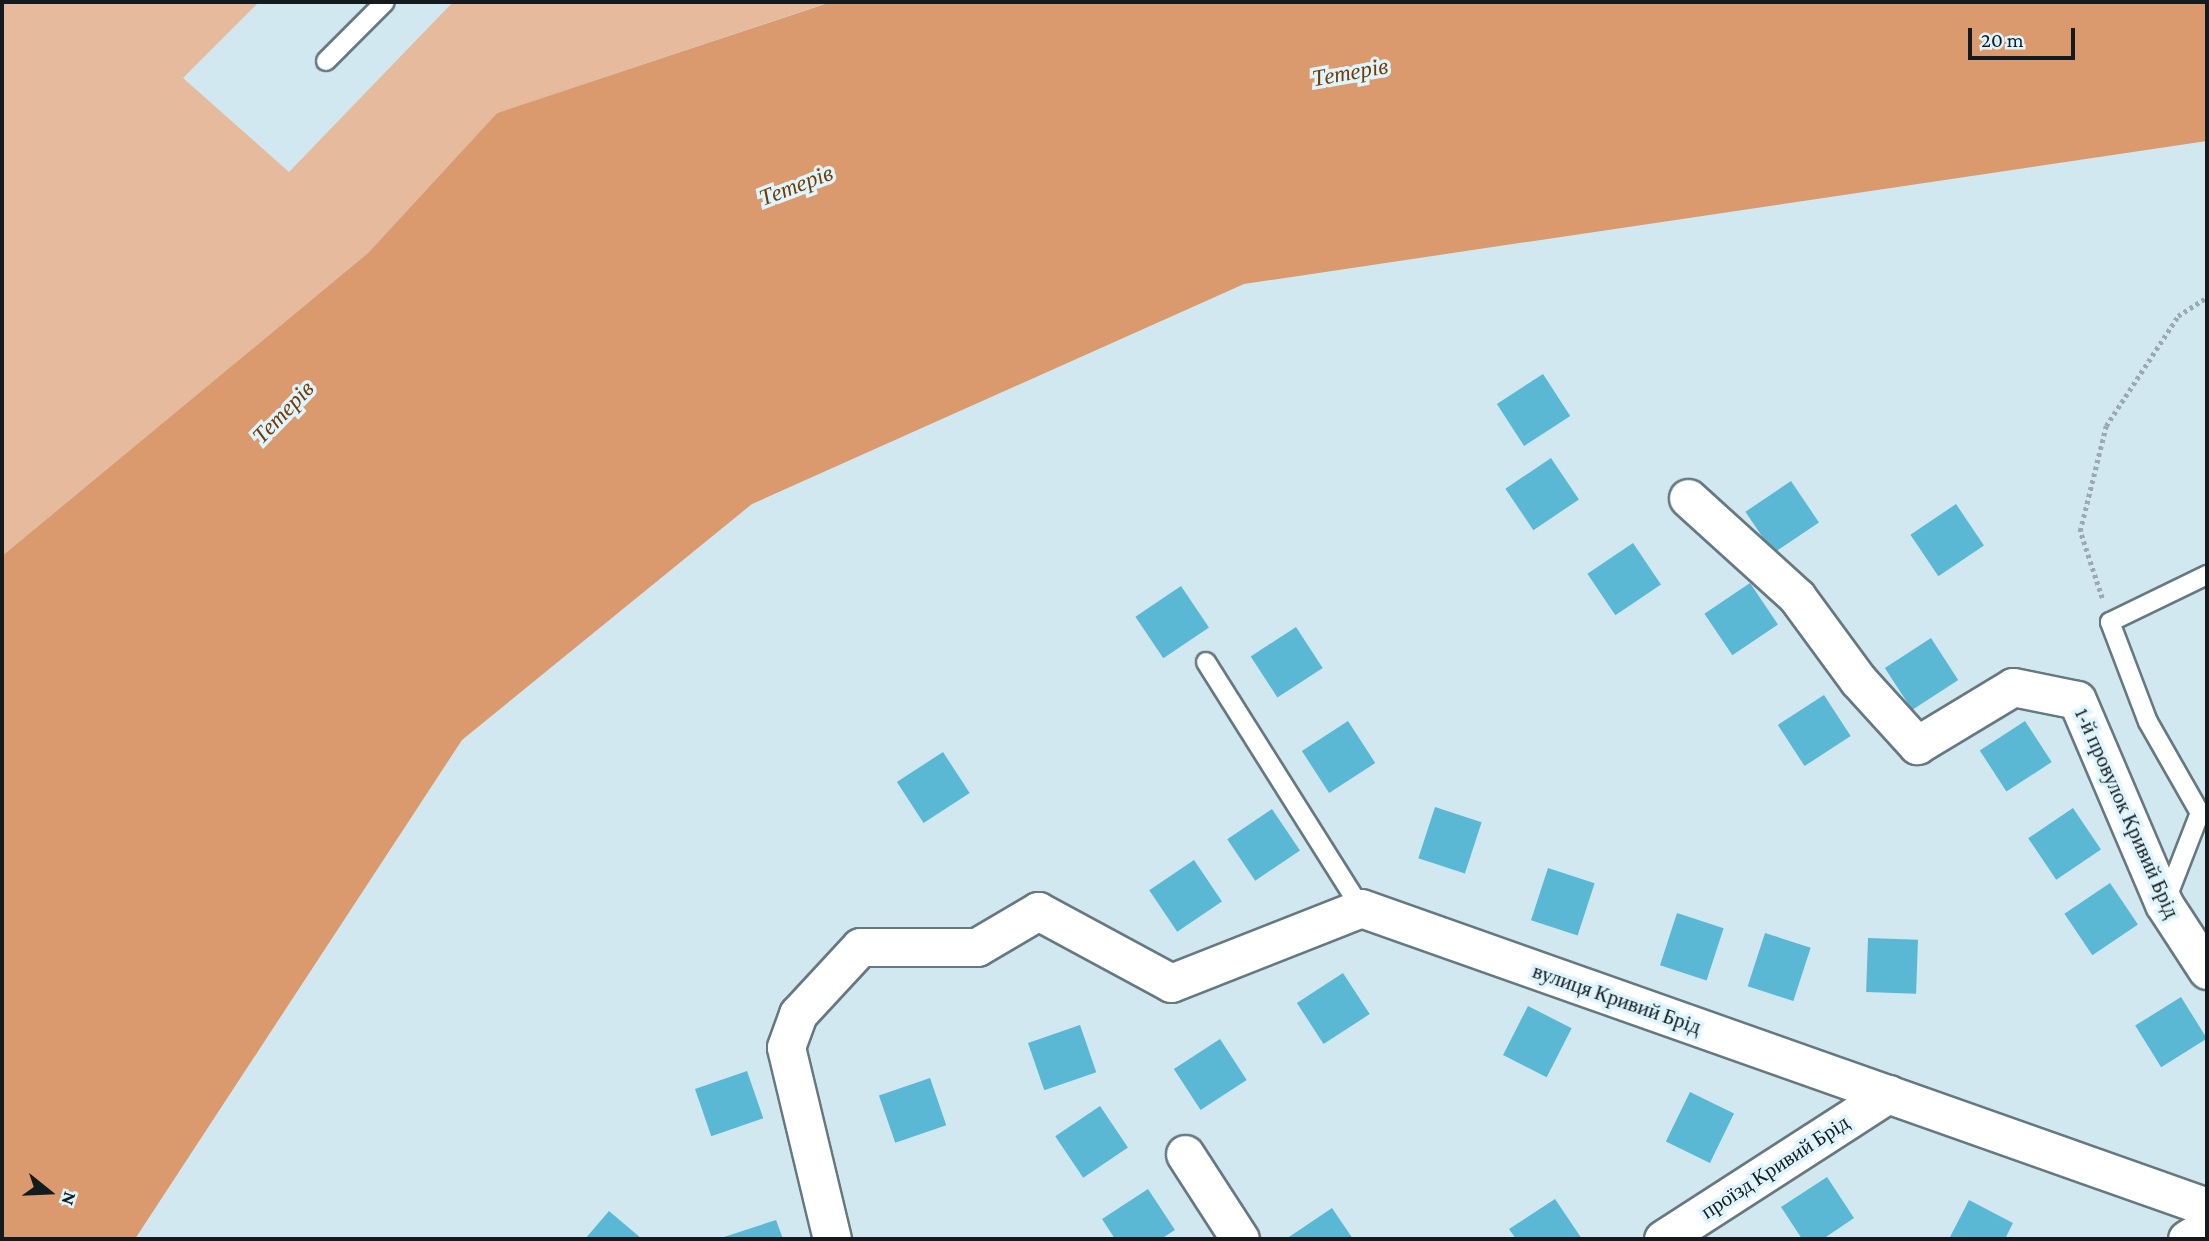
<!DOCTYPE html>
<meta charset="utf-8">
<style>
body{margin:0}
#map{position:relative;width:2209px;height:1241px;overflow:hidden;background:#d2e8f0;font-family:"Crimson Pro",serif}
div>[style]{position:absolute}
.green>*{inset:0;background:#e6ba9d}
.water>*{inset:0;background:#db9a6e}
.building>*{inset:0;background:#5ab8d5;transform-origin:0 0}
.path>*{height:4.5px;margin-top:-2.25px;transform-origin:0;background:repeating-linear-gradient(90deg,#99aab1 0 3.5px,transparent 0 7px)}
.roads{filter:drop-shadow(2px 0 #667980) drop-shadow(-2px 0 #667980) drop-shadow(0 2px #667980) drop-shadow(0 -2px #667980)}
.lane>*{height:18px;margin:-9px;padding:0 9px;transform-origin:9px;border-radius:9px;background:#fff}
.street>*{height:37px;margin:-18.5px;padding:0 18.5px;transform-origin:18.5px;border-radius:18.5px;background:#fff}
span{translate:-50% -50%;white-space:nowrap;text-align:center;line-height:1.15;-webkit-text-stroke:7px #dff5fd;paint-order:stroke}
.street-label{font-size:21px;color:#141b1e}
.water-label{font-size:23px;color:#753a02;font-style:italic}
.frame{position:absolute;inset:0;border:4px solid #141b1e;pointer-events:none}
.north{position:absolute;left:14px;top:1157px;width:70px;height:70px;-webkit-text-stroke:5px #dff5fd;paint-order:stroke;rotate:108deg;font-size:19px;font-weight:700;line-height:28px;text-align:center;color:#141b1e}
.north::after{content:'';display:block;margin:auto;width:24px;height:32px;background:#141b1e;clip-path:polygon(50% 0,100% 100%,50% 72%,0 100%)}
.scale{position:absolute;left:1968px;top:28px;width:107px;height:32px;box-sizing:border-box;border:4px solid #141b1e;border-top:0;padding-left:9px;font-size:21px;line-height:24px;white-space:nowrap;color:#141b1e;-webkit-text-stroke:5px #dff5fd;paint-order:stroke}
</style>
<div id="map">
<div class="green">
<i style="clip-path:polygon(2px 2px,259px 2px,183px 78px,289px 172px,453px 2px,827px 3px,497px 113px,368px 253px,2px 556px)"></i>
</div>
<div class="water">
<i style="clip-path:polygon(831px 2px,2207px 2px,2207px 141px,1244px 284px,752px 504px,462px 740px,135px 1239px,2px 1239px,2px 556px,368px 253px,497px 113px)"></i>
</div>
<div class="building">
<i style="left:1543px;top:374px;width:50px;height:55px;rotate:57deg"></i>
<i style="left:1551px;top:458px;width:50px;height:55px;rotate:56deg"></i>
<i style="left:1791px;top:481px;width:50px;height:55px;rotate:56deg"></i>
<i style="left:1956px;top:504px;width:50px;height:55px;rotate:56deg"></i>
<i style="left:1633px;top:543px;width:50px;height:55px;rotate:56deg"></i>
<i style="left:1750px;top:583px;width:50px;height:55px;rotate:56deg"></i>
<i style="left:1181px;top:586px;width:50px;height:55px;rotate:56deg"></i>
<i style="left:1296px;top:627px;width:49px;height:54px;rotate:57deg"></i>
<i style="left:1931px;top:638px;width:50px;height:55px;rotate:57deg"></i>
<i style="left:1824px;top:695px;width:49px;height:55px;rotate:57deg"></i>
<i style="left:1348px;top:721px;width:50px;height:55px;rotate:57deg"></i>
<i style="left:2025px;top:721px;width:49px;height:54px;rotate:57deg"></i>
<i style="left:943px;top:752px;width:49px;height:55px;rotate:57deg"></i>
<i style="left:1435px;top:807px;width:49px;height:54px;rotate:18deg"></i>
<i style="left:2073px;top:808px;width:50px;height:54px;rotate:56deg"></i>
<i style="left:1272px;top:809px;width:50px;height:54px;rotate:56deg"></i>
<i style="left:1194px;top:860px;width:50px;height:54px;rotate:56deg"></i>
<i style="left:1548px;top:868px;width:49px;height:55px;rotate:18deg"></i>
<i style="left:2110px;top:883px;width:50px;height:55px;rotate:56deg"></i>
<i style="left:1677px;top:913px;width:49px;height:55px;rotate:18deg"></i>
<i style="left:1765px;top:933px;width:48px;height:56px;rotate:18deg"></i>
<i style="left:1868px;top:938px;width:50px;height:54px;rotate:2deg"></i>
<i style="left:1343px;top:973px;width:49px;height:55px;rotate:57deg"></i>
<i style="left:2181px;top:997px;width:49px;height:54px;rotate:58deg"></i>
<i style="left:1528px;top:1006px;width:49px;height:55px;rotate:27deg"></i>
<i style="left:1080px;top:1025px;width:50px;height:55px;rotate:71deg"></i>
<i style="left:1220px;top:1039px;width:49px;height:55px;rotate:57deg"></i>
<i style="left:747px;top:1071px;width:50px;height:55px;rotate:71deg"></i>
<i style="left:930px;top:1078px;width:50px;height:54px;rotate:71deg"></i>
<i style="left:1690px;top:1092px;width:49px;height:55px;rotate:26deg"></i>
<i style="left:1100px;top:1106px;width:50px;height:54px;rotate:56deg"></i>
<i style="clip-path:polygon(1827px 1177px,1854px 1218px,1823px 1239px,1802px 1239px,1781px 1207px)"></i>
<i style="clip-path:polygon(1148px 1189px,1175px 1230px,1161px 1239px,1115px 1239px,1102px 1219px)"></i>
<i style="clip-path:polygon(1555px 1199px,1582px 1239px,1516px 1239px,1509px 1229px)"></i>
<i style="clip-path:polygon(1969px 1200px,2013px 1223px,2005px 1239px,1949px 1239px)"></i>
<i style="clip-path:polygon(1332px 1208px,1353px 1239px,1286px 1239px)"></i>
<i style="clip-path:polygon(609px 1211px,642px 1239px,585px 1239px)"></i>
<i style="clip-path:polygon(776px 1220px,783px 1239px,725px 1239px,724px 1237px)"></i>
</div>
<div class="path">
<i style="left:2102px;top:598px;width:71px;rotate:-108.2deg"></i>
<i style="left:2080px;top:531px;width:108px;rotate:-76.1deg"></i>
<i style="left:2106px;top:426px;width:131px;rotate:-56.8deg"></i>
<i style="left:2178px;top:316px;width:35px;rotate:-33deg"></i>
</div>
<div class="roads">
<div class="lane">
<i style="left:326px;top:61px;width:83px;rotate:-45deg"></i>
<i style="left:1206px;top:662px;width:291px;rotate:57.8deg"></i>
<i style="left:2166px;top:900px;width:93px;rotate:-68.7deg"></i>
<i style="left:2200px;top:813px;width:105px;rotate:-119.7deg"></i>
<i style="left:2148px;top:722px;width:107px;rotate:-110.8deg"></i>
<i style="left:2110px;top:622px;width:108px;rotate:-25.9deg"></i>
</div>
<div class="street">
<i style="left:1688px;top:498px;width:147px;rotate:42.2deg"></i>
<i style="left:1797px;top:597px;width:103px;rotate:53.7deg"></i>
<i style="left:1858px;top:680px;width:88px;rotate:47.8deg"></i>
<i style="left:1917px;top:745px;width:112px;rotate:-31.1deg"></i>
<i style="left:2013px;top:687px;width:65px;rotate:11.5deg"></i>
<i style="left:2077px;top:700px;width:222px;rotate:66.9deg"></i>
<i style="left:2164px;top:904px;width:79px;rotate:56.9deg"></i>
<i style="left:1185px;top:1154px;width:101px;rotate:57.1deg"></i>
<i style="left:832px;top:1239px;width:197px;rotate:-103.5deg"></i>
<i style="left:786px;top:1047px;width:35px;rotate:-70deg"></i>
<i style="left:798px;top:1014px;width:91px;rotate:-47.2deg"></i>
<i style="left:860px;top:947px;width:117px"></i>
<i style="left:977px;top:947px;width:71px;rotate:-30.5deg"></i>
<i style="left:1038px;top:911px;width:151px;rotate:28.4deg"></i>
<i style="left:1171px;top:983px;width:204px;rotate:-21.5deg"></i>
<i style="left:1361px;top:908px;width:897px;rotate:19.46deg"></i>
<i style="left:1663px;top:1239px;width:268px;rotate:-32.8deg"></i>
<i style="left:2187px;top:1239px;width:23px;rotate:-31deg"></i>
</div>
</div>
<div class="street-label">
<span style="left:2127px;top:813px;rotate:66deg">1-й провулок Кривий Брід</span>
<span style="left:1617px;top:999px;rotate:19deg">вулиця Кривий Брід</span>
<span style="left:1775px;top:1167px;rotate:-33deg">проїзд Кривий Брід</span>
</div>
<div class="water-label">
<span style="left:1350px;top:72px;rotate:-10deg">Тетерів</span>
<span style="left:796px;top:185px;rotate:-21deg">Тетерів</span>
<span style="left:283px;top:412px;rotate:-46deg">Тетерів</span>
</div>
<div class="frame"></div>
<div class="north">N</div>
<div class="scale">20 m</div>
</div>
